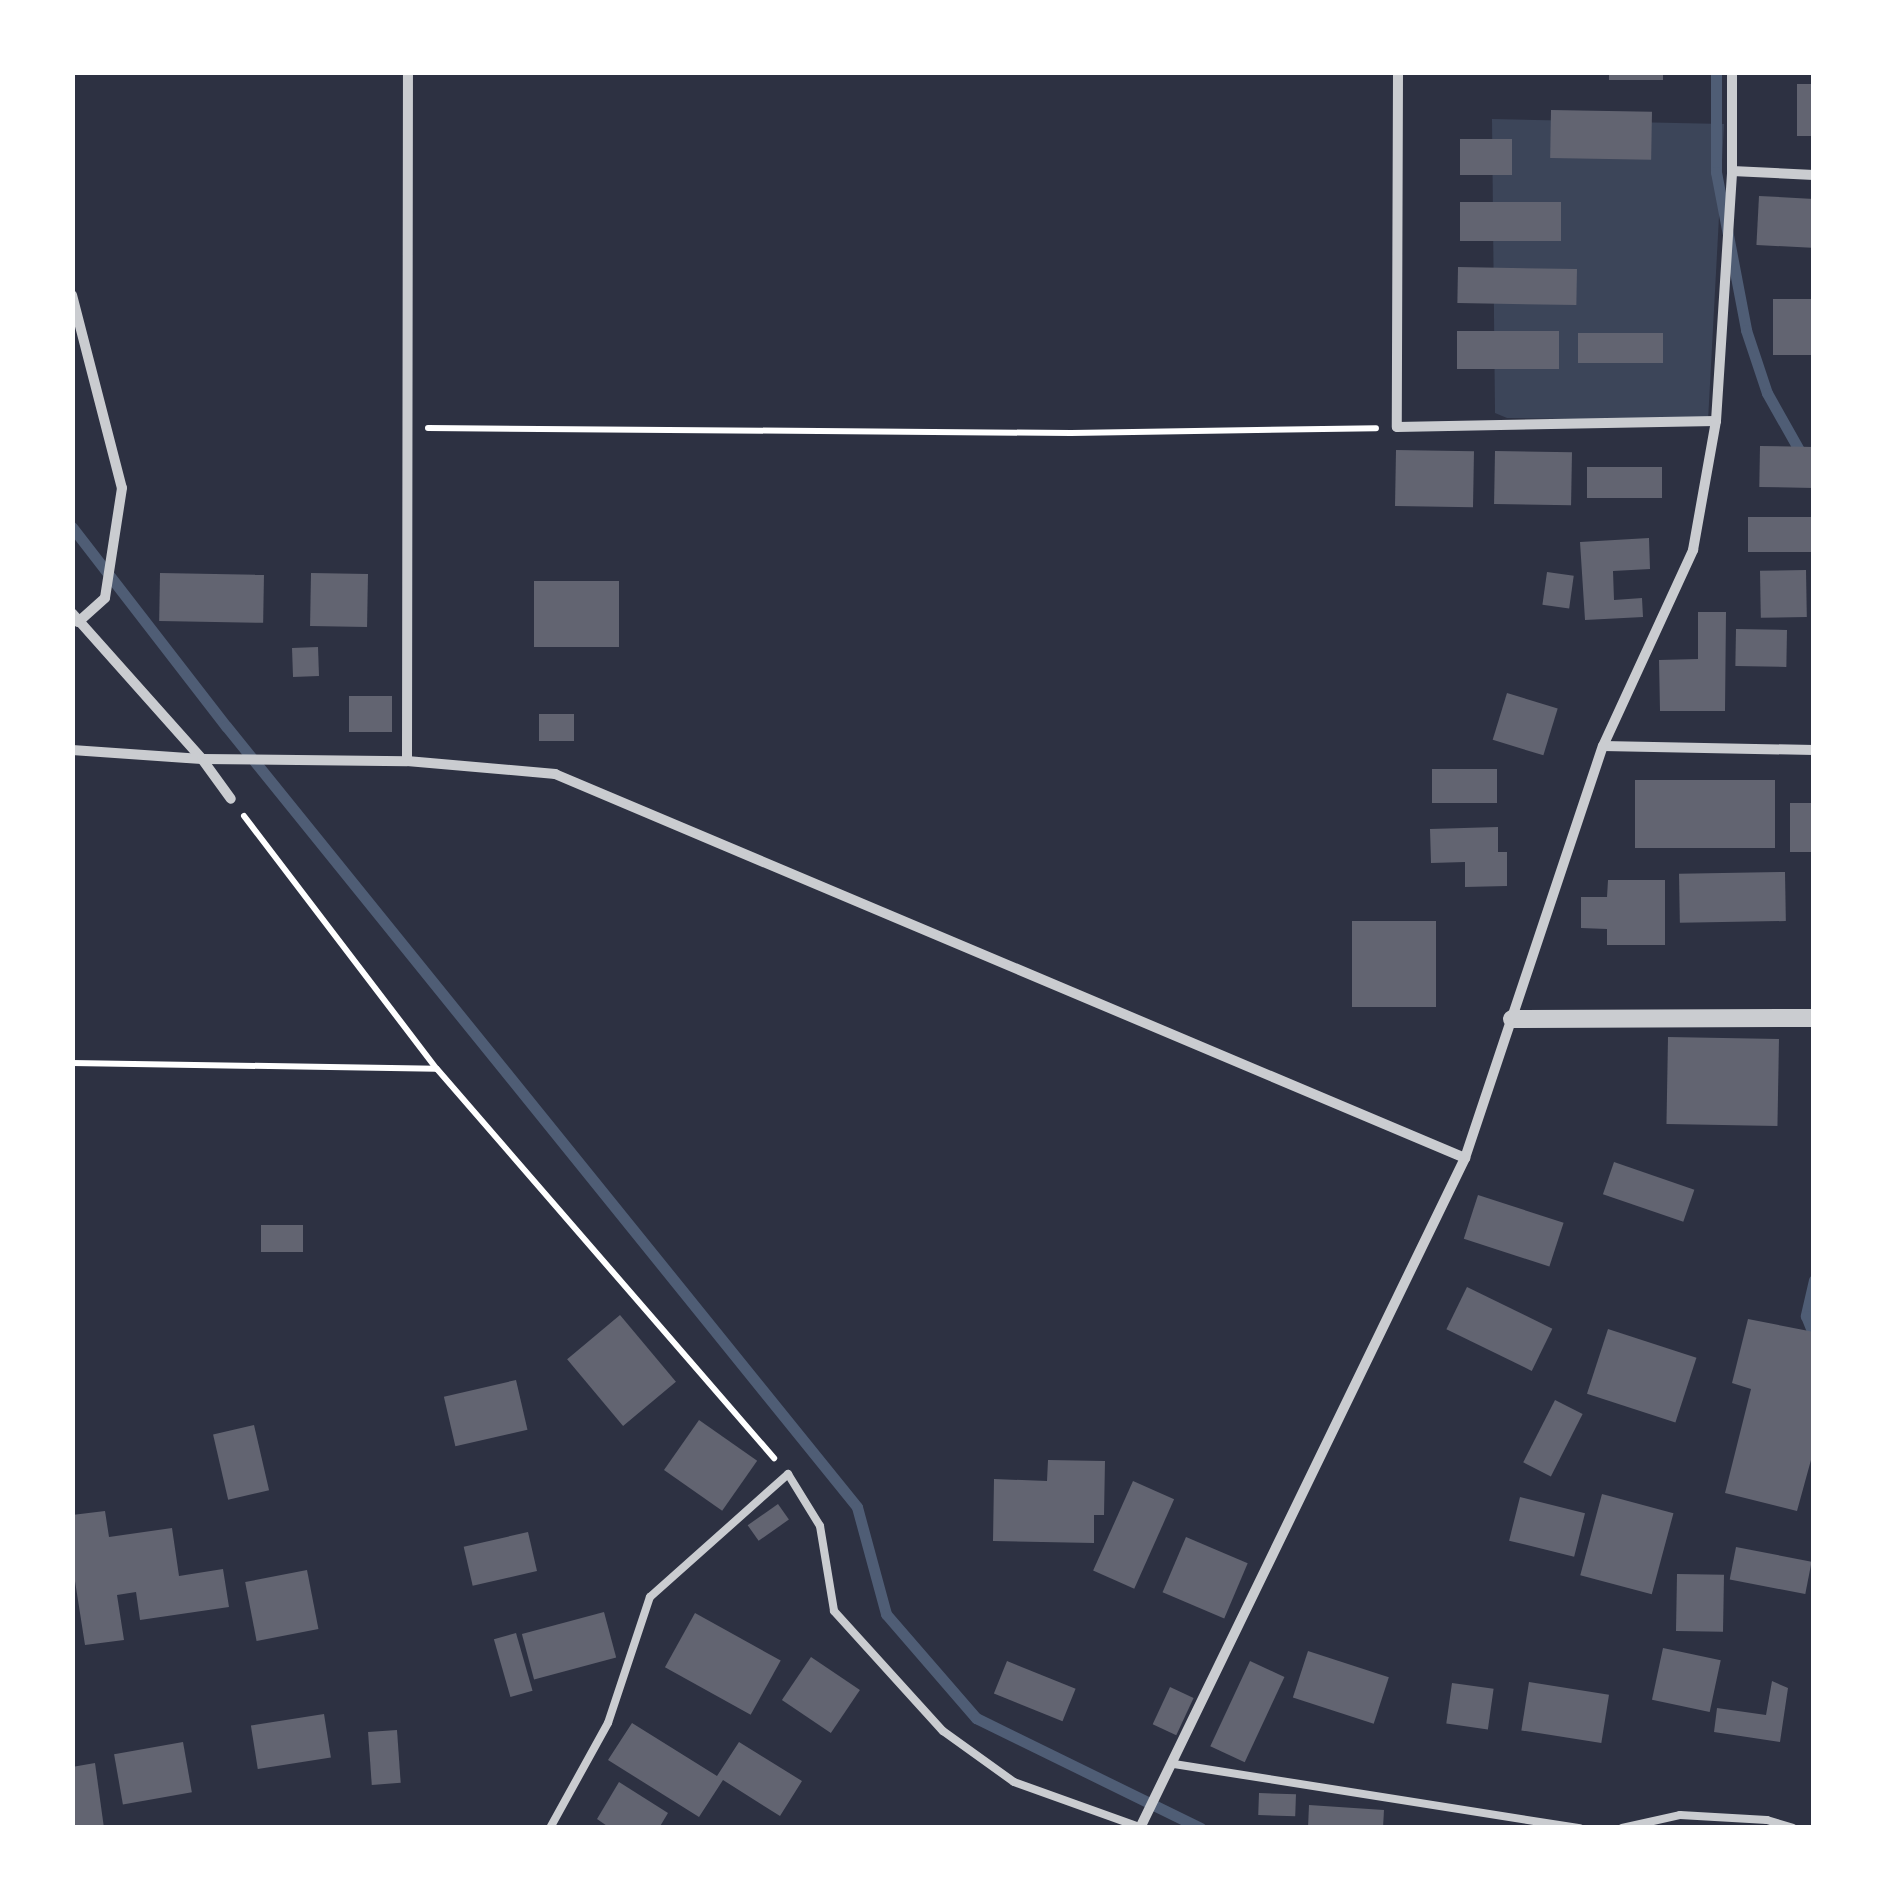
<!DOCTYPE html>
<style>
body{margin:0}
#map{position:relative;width:1886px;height:1900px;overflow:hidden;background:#2d3142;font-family:Jost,sans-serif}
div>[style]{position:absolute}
.green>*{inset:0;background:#3c4559}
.stream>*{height:11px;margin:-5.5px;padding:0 5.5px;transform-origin:5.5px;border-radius:5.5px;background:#4f5d75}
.building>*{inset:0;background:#626471;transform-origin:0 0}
.path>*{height:6px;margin:-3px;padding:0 3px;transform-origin:3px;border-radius:3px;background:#fff}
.service>*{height:8px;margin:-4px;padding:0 4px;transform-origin:4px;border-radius:4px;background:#caccd0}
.minor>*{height:10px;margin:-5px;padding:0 5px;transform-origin:5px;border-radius:5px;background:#caccd0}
.tertiary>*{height:18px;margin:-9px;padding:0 9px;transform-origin:9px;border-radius:9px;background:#caccd0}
span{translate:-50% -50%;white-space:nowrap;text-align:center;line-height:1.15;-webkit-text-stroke:8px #fff;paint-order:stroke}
.frame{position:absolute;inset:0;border:75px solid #fff;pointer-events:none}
</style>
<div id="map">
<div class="green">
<i style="clip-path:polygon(1492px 119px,1724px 124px,1708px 421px,1507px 418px,1495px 413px)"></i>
</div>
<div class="stream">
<i style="left:1716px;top:72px;width:100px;rotate:90deg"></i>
<i style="left:1716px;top:172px;width:161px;rotate:79.2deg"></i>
<i style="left:1746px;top:330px;width:66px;rotate:71.6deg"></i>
<i style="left:1767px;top:393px;width:73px;rotate:60.6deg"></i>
<i style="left:72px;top:527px;width:252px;rotate:52.3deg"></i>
<i style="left:226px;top:726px;width:1004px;rotate:51.06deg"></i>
<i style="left:857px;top:1507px;width:111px;rotate:74.8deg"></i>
<i style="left:886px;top:1614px;width:138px;rotate:49.1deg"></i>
<i style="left:976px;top:1718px;width:250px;rotate:26.1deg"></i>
<i style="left:1814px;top:1280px;width:37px;rotate:103deg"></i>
<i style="left:1806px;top:1316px;width:22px;rotate:68deg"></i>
</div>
<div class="building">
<i style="left:1609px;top:72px;width:54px;height:8px"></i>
<i style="left:1797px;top:84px;width:17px;height:52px"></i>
<i style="left:1551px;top:110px;width:101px;height:48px;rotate:1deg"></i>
<i style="left:1512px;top:139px;width:36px;height:52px;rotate:90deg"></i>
<i style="left:1759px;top:196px;width:55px;height:49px;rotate:3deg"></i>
<i style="left:1460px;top:202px;width:101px;height:39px"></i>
<i style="left:1458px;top:267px;width:119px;height:36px;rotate:1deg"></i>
<i style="left:1773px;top:299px;width:41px;height:56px"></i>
<i style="left:1457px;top:331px;width:102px;height:38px"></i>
<i style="left:1578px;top:333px;width:85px;height:30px"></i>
<i style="left:1760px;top:446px;width:54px;height:41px;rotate:1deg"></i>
<i style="left:1396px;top:450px;width:78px;height:56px;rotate:1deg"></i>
<i style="left:1495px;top:451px;width:77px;height:53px;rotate:1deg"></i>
<i style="left:1587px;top:467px;width:75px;height:31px"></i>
<i style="left:1748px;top:517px;width:63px;height:35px"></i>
<i style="clip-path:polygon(1649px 538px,1650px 569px,1613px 571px,1614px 600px,1642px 598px,1643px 617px,1585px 620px,1580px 542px)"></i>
<i style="left:1806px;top:570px;width:47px;height:46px;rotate:89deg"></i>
<i style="left:1547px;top:572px;width:27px;height:33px;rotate:8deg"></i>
<i style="left:160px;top:573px;width:104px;height:48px;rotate:1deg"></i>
<i style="left:311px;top:573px;width:57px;height:53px;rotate:1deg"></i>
<i style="left:534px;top:581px;width:85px;height:66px"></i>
<i style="clip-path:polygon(1698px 612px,1726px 612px,1725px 711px,1660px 711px,1659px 660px,1698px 659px)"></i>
<i style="left:1736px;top:629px;width:51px;height:37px;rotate:1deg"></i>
<i style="left:318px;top:647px;width:29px;height:26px;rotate:88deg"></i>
<i style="left:1507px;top:693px;width:53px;height:49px;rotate:17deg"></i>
<i style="left:349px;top:696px;width:43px;height:36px"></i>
<i style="left:539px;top:714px;width:35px;height:27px"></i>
<i style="left:1432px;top:769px;width:65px;height:34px"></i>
<i style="left:1635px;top:780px;width:140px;height:68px"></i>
<i style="left:1790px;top:803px;width:24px;height:49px"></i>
<i style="clip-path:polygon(1498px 827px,1498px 852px,1507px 852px,1507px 886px,1465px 887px,1465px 862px,1431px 863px,1430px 829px)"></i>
<i style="left:1785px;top:872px;width:49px;height:106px;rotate:89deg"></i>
<i style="clip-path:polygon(1608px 880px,1665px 880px,1665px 945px,1607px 945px,1607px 929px,1581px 928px,1581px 897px,1607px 897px)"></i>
<i style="left:1352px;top:921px;width:84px;height:86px"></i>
<i style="left:1668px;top:1037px;width:111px;height:87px;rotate:1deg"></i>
<i style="left:1614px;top:1162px;width:85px;height:34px;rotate:19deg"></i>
<i style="left:1478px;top:1195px;width:90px;height:46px;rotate:18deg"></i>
<i style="left:261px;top:1225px;width:42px;height:27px"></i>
<i style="left:1467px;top:1287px;width:95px;height:47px;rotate:26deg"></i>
<i style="left:620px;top:1315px;width:87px;height:69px;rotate:50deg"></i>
<i style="clip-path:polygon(1748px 1319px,1814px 1332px,1814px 1449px,1797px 1511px,1725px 1493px,1751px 1389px,1732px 1383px)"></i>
<i style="left:1608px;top:1329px;width:93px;height:68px;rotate:18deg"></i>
<i style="left:516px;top:1380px;width:51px;height:74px;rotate:77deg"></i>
<i style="left:1555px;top:1400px;width:31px;height:70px;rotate:27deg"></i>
<i style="left:699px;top:1420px;width:71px;height:61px;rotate:35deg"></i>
<i style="left:254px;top:1425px;width:67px;height:42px;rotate:77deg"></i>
<i style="clip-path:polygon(1048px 1460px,1105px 1461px,1104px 1515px,1094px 1515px,1094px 1543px,993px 1541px,994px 1479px,1047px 1481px)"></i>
<i style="left:1133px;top:1481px;width:45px;height:98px;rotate:24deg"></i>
<i style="left:1602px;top:1494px;width:74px;height:84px;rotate:15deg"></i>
<i style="left:1520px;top:1497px;width:67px;height:45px;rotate:14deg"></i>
<i style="left:778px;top:1504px;width:19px;height:37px;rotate:55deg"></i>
<i style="clip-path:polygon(105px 1511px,109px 1537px,172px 1528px,179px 1576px,223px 1569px,229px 1607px,140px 1620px,136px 1592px,117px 1595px,124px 1640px,85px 1645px,72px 1562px,72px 1515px)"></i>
<i style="left:528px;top:1532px;width:40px;height:66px;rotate:77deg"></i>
<i style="left:1186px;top:1537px;width:67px;height:60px;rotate:23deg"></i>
<i style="left:1736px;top:1547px;width:77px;height:33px;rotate:11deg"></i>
<i style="left:307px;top:1570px;width:60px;height:63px;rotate:79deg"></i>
<i style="left:1677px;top:1574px;width:47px;height:57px;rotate:1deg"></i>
<i style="left:604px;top:1612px;width:47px;height:85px;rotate:75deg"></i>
<i style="left:695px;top:1613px;width:98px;height:62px;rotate:29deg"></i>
<i style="left:516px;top:1633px;width:60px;height:23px;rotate:74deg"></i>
<i style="left:1663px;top:1648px;width:59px;height:53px;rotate:12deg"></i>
<i style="left:1308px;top:1651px;width:85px;height:49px;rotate:18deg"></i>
<i style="left:811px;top:1657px;width:59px;height:52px;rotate:34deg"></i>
<i style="left:1007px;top:1661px;width:74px;height:35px;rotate:22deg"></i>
<i style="left:1250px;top:1661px;width:38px;height:94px;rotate:25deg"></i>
<i style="clip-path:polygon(1772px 1681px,1788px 1688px,1780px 1742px,1714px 1732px,1717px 1708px,1766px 1715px)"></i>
<i style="left:1529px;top:1682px;width:81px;height:49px;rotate:9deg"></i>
<i style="left:1452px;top:1683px;width:42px;height:41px;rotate:8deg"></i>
<i style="left:1170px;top:1687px;width:26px;height:41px;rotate:25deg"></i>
<i style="left:324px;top:1714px;width:44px;height:74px;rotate:81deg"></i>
<i style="clip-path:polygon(632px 1723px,717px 1776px,739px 1742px,802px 1781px,780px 1816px,723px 1780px,699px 1817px,608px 1760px)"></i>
<i style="left:397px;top:1730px;width:53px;height:29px;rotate:86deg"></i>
<i style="left:183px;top:1742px;width:51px;height:70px;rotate:80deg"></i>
<i style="clip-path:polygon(95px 1763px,104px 1828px,72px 1828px,72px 1767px)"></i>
<i style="clip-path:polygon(619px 1782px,668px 1813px,659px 1828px,610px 1828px,597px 1819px)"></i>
<i style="left:1259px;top:1793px;width:37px;height:22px;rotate:2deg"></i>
<i style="clip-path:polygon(1309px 1805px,1384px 1810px,1383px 1828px,1308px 1828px)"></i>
</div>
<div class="path">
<i style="left:428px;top:428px;width:643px;rotate:0.45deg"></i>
<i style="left:1071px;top:433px;width:305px;rotate:-0.9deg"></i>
<i style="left:244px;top:816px;width:318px;rotate:52.7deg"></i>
<i style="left:437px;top:1069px;width:515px;rotate:49.1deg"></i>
<i style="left:72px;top:1063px;width:364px;rotate:0.9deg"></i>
</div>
<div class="service">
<i style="left:1174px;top:1764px;width:411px;rotate:9deg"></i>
<i style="left:550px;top:1828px;width:120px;rotate:-61.1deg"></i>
<i style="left:608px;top:1723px;width:133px;rotate:-71.6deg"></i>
<i style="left:650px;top:1597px;width:185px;rotate:-41.7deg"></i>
<i style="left:788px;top:1474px;width:61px;rotate:58.4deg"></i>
<i style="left:820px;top:1526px;width:86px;rotate:80.6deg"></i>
<i style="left:834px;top:1611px;width:162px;rotate:47.8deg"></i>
<i style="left:943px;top:1731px;width:87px;rotate:35.7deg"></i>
<i style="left:1014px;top:1782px;width:134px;rotate:19.7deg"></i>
<i style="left:1622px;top:1828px;width:59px;rotate:-12.6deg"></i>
<i style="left:1680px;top:1815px;width:87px;rotate:3.3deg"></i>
<i style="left:1767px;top:1820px;width:27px;rotate:17deg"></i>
</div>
<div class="minor">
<i style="left:1398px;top:72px;width:355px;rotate:90.2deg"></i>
<i style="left:1397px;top:427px;width:319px;rotate:-1.1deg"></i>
<i style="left:1732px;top:171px;width:82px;rotate:2.8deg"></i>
<i style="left:72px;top:295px;width:199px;rotate:75.5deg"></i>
<i style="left:122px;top:488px;width:111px;rotate:98.8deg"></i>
<i style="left:105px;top:598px;width:36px;rotate:138deg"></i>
<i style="left:72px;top:613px;width:195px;rotate:48.3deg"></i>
<i style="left:202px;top:759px;width:49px;rotate:54.1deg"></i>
<i style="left:1603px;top:746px;width:211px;rotate:1.1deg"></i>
<i style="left:72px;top:750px;width:130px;rotate:4deg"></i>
<i style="left:202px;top:759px;width:205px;rotate:0.6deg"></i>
<i style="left:407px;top:761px;width:149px;rotate:5deg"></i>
<i style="left:555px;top:774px;width:988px;rotate:22.88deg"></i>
<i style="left:407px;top:761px;width:689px;rotate:-89.92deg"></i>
<i style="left:1140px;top:1828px;width:745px;rotate:-64.12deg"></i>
<i style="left:1465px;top:1158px;width:434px;rotate:-71.5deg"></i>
<i style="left:1603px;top:746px;width:216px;rotate:-65.3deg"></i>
<i style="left:1693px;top:550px;width:131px;rotate:-79.9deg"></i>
<i style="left:1716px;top:421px;width:251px;rotate:-86.3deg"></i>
<i style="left:1732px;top:171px;width:99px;rotate:-90deg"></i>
</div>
<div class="tertiary">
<i style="left:1512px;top:1019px;width:302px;rotate:-0.2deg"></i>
</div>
<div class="frame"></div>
</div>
